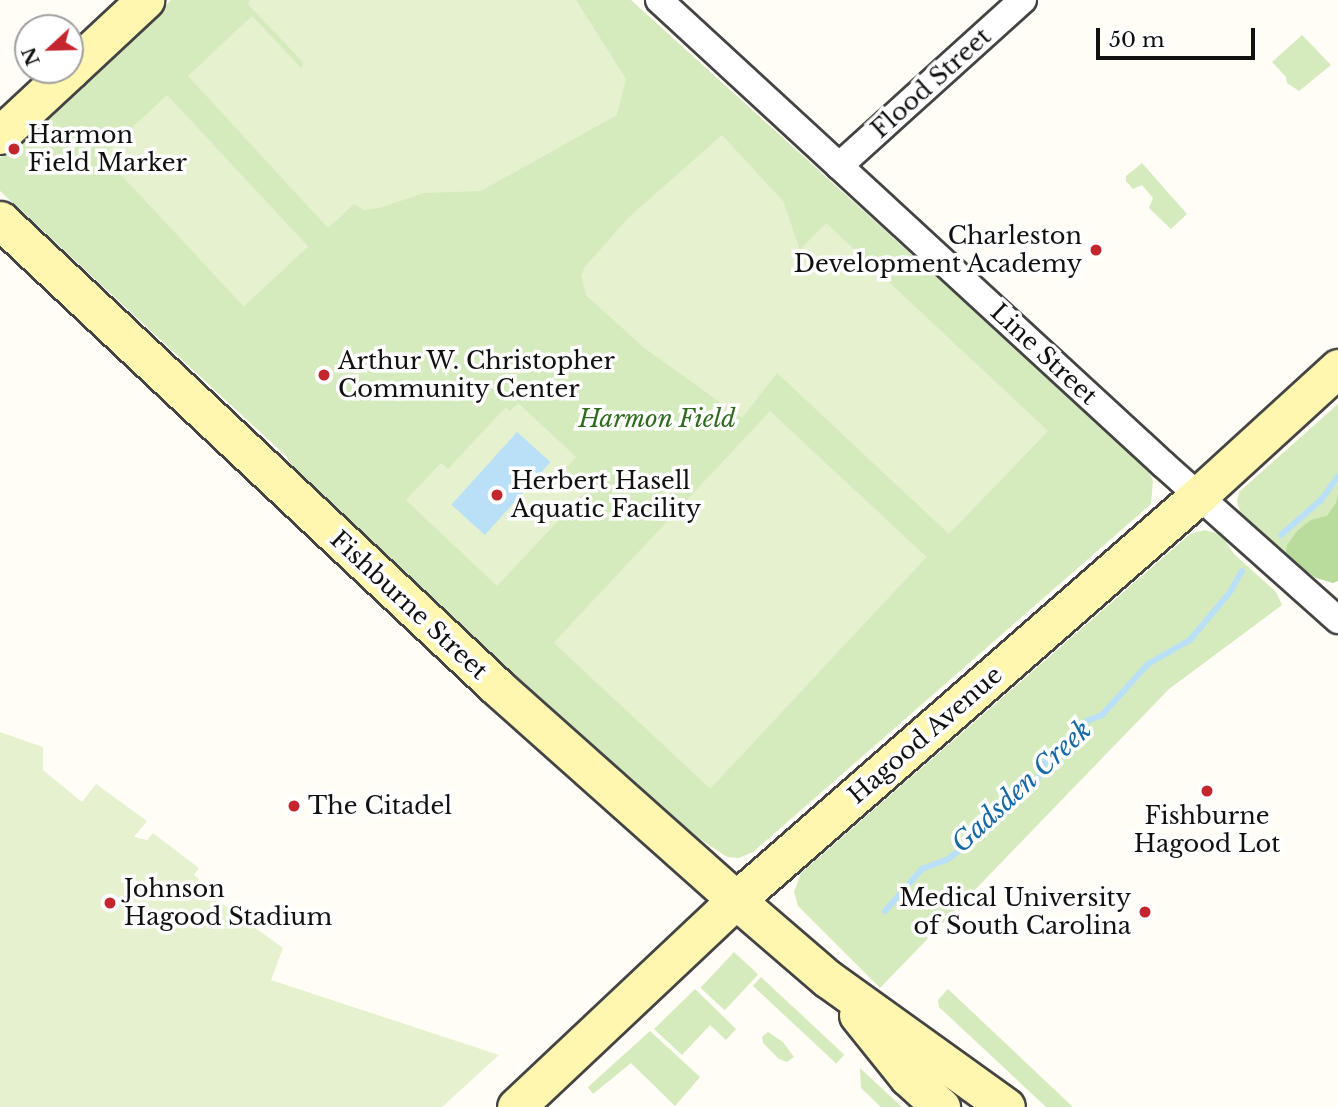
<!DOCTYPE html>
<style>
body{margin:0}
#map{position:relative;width:1338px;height:1107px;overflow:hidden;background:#fffdf5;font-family:"Libre Baskerville",serif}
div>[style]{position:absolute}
.green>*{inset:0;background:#d5ebbd;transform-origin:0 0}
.forest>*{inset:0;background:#b9dc9c}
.pitch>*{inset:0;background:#e6f2cf;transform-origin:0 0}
.water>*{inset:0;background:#b9e0f7;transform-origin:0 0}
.stream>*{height:6px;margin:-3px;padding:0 3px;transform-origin:3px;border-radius:3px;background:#b9e0f7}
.roads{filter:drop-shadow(2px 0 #444) drop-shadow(-2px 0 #444) drop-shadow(0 2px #444) drop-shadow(0 -2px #444)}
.street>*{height:26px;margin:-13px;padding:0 13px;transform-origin:13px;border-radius:13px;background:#fff}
.secondary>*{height:37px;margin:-18.5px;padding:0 18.5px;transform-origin:18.5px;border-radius:18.5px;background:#fff6b0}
.dots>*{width:19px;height:19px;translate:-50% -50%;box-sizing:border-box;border:4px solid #fff;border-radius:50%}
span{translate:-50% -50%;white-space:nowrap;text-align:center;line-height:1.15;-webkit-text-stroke:7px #fff;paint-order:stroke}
.street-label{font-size:24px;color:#111}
.poi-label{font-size:24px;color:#111}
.left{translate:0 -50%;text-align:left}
.right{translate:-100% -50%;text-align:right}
.park-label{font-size:24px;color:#2f6b1f;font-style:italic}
.water-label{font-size:26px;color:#1768a6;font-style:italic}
.north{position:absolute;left:14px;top:14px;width:70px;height:70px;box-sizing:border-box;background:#fff;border:2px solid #a0a0a0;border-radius:50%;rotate:248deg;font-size:19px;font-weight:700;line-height:28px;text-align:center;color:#111}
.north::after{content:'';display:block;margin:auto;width:24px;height:32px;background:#c4262e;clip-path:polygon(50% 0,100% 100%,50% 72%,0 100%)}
.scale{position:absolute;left:1096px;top:28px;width:159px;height:32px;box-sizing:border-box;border:4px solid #111;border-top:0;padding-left:9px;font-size:21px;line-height:24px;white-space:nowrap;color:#111;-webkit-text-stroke:5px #fff;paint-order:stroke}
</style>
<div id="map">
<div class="green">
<i style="clip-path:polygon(171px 0,631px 0,1147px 468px,1153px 481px,1151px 504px,753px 852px,739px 858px,727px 857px,694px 835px,529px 691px,462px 638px,310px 495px,286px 456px,0 191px,0 158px)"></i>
<i style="clip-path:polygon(1302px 35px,1331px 65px,1299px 91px,1287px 83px,1286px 77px,1272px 62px)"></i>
<i style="clip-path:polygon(1142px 163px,1187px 214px,1171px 229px,1149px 208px,1153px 198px,1142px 185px,1133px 189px,1126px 181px,1126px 176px)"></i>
<i style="clip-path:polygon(1338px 404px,1338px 531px,1300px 573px,1242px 520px,1237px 501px,1239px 492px)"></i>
<i style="clip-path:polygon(1205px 530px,1222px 535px,1233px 553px,1276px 592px,1282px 605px,1169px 689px,880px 988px,798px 906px,794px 892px,801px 873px,1190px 534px)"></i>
<i style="left:734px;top:952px;width:33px;height:49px;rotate:43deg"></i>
<i style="left:761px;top:977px;width:114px;height:12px;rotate:43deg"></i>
<i style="clip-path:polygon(695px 989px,736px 1029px,726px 1040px,710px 1025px,682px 1055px,654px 1029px)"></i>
<i style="clip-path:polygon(948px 989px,1073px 1107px,1046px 1107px,939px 1007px,938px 1000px)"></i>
<i style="clip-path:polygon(650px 1031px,700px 1077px,675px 1106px,631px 1063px,593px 1094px,588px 1087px)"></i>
<i style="clip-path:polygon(768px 1032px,783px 1042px,794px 1057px,787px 1062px,779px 1059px,763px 1043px,762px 1037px)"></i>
<i style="clip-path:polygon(860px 1068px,902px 1107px,881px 1107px,861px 1088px)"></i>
</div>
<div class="forest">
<i style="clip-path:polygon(1338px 493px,1338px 581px,1333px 583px,1316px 578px,1285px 557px,1287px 545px,1297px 531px,1311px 520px,1327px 516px,1336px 503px)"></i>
</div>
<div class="pitch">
<i style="clip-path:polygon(250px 0,576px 0,626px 79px,617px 115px,481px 191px,424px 193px,379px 208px,364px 210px,354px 204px,328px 228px,188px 76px,252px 16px,302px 69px,303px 62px,247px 3px)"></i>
<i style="left:167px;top:95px;width:207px;height:88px;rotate:47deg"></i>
<i style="clip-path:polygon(722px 135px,783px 201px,800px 250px,826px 223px,1048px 431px,949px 534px,777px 373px,742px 418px,643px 347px,586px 295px,581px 276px,585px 267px,628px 218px)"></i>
<i style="clip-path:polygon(518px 403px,576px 457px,566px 468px,588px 489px,497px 586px,406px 500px,441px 463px,448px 469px,506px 407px,510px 411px)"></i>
<i style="left:770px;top:411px;width:214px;height:317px;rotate:43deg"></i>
<i style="clip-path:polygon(0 732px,43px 747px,43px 770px,82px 802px,96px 784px,147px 821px,134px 837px,147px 840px,153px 833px,199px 868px,194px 875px,199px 879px,196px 884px,283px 948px,271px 980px,499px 1055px,442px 1107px,0 1107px)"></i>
</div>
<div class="water">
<i style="left:517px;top:432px;width:45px;height:98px;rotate:42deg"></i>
</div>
<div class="stream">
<i style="left:1281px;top:535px;width:53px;rotate:-41.2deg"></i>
<i style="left:1321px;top:500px;width:29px;rotate:-54deg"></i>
<i style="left:885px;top:911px;width:56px;rotate:-48.6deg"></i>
<i style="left:922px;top:869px;width:28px;rotate:-21deg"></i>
<i style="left:948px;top:859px;width:22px;rotate:-36deg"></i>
<i style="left:966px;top:846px;width:68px;rotate:-46.2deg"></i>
<i style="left:1013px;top:797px;width:31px;rotate:-37deg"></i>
<i style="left:1038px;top:778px;width:24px;rotate:-66deg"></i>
<i style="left:1048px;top:756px;width:12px;rotate:-9deg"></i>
<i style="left:1060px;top:754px;width:15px;rotate:-32deg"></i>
<i style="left:1073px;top:746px;width:29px;rotate:-61deg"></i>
<i style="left:1087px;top:721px;width:16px;rotate:-22deg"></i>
<i style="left:1102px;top:715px;width:69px;rotate:-48deg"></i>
<i style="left:1148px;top:664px;width:48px;rotate:-29.7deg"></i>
<i style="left:1190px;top:640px;width:62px;rotate:-50.2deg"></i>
<i style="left:1230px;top:592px;width:24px;rotate:-60deg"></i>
</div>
<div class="roads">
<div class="street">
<i style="left:659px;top:0;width:686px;rotate:42.64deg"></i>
<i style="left:1164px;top:465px;width:233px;rotate:41.7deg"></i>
<i style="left:839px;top:166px;width:248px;rotate:-42.1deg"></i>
</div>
<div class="secondary">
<i style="left:70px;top:70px;width:103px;rotate:-43deg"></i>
<i style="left:0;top:135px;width:96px;rotate:-42.9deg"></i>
<i style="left:0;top:220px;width:681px;rotate:43.21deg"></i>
<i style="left:496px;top:686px;width:322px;rotate:41.7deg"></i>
<i style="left:736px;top:900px;width:121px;rotate:40.7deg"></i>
<i style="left:828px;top:979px;width:219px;rotate:35.7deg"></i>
<i style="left:858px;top:1015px;width:80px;rotate:51.1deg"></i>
<i style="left:908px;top:1077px;width:45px;rotate:42.3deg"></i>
<i style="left:516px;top:1107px;width:302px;rotate:-43.3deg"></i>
<i style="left:736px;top:900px;width:614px;rotate:-41.17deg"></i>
<i style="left:1198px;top:496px;width:190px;rotate:-42.4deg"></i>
</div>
</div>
<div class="dots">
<i style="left:14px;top:149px;background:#c4262e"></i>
<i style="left:1096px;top:250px;background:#c4262e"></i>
<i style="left:324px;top:375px;background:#c4262e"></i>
<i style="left:497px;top:495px;background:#c4262e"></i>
<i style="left:1207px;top:791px;background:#c4262e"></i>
<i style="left:294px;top:806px;background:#c4262e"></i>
<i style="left:110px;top:903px;background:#c4262e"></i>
<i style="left:1145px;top:912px;background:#c4262e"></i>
</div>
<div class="street-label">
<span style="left:931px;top:83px;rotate:-42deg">Flood Street</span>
<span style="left:1044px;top:354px;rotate:43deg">Line Street</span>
<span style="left:409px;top:605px;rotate:43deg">Fishburne Street</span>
<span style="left:925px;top:735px;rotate:-41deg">Hagood Avenue</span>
</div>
<div class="poi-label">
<span class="left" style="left:28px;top:149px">Harmon<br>Field Marker</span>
<span class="right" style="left:1082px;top:250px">Charleston<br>Development Academy</span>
<span class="left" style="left:338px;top:375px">Arthur W. Christopher<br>Community Center</span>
<span class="left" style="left:511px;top:495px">Herbert Hasell<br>Aquatic Facility</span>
<span class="left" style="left:308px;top:806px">The Citadel</span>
<span style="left:1207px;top:830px">Fishburne<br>Hagood Lot</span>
<span class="left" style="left:124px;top:903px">Johnson<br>Hagood Stadium</span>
<span class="right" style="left:1131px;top:912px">Medical University<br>of South Carolina</span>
</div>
<div class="park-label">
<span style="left:657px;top:419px">Harmon Field</span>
</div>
<div class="water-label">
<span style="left:1022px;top:787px;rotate:-43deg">Gadsden Creek</span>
</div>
<div class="north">N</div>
<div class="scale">50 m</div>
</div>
